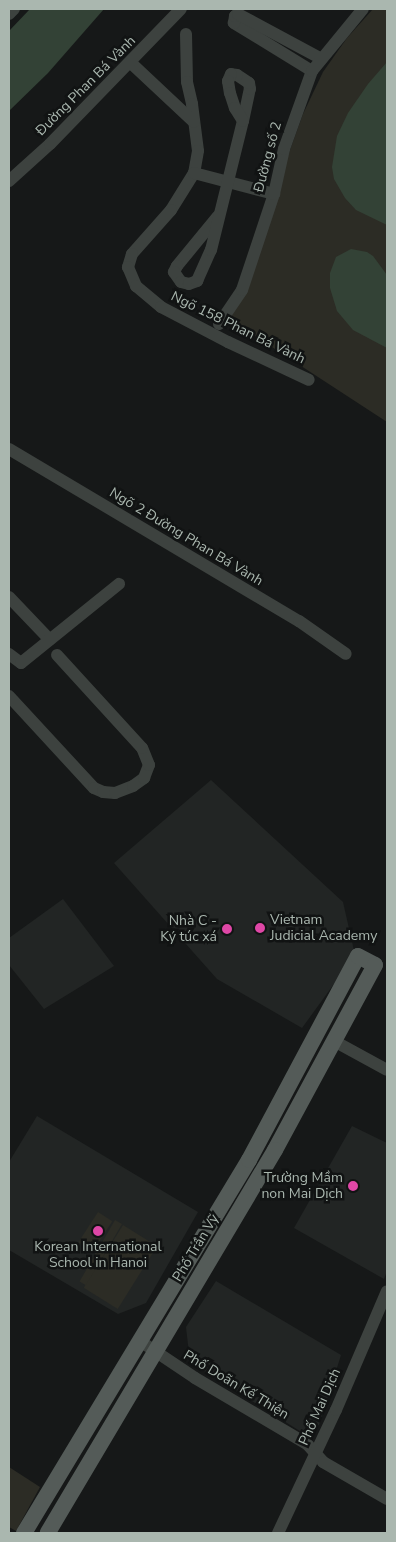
<!DOCTYPE html>
<meta charset="utf-8">
<style>
body{margin:0}
#map{position:relative;width:396px;height:1542px;overflow:hidden;background:#161818;font-family:"Nunito Sans",sans-serif}
div>[style]{position:absolute}
.built>*{inset:0;background:#222524}
.green>*{inset:0;background:#2c2c25;transform-origin:0 0}
.water>*{inset:0;background:#334236}
.minor>*{height:12px;margin:-6px;padding:0 6px;transform-origin:6px;border-radius:6px;background:#3d423f}
.major>*{height:16px;margin:-8px;padding:0 8px;transform-origin:8px;border-radius:8px;background:#545b58}
.dots>*{width:14px;height:14px;translate:-50% -50%;box-sizing:border-box;border:2px solid #111313;border-radius:50%}
span{translate:-50% -50%;white-space:nowrap;text-align:center;line-height:1.15;-webkit-text-stroke:5px #111313;paint-order:stroke}
.street-label{font-size:14px;color:#aab7af}
.poi-label{font-size:14px;color:#aab7af}
.left{translate:0 -50%;text-align:left}
.right{translate:-100% -50%;text-align:right}
.frame{position:absolute;inset:0;border:10px solid #aab7af;pointer-events:none}
</style>
<div id="map">
<div class="built">
<i style="clip-path:polygon(211px 780px,343px 902px,355px 955px,302px 1028px,217px 979px,114px 863px)"></i>
<i style="clip-path:polygon(63px 899px,114px 966px,44px 1009px,9px 965px,9px 938px)"></i>
<i style="clip-path:polygon(37px 1116px,198px 1212px,146px 1303px,118px 1314px,9px 1250px,9px 1162px)"></i>
<i style="clip-path:polygon(352px 1126px,387px 1143px,387px 1271px,384px 1279px,294px 1228px)"></i>
<i style="clip-path:polygon(216px 1281px,341px 1355px,319px 1425px,303px 1433px,190px 1362px,186px 1327px)"></i>
</div>
<div class="green">
<i style="clip-path:polygon(373px 9px,387px 9px,387px 422px,229px 319px,303px 114px,323px 72px,347px 38px)"></i>
<i style="left:98px;top:1212px;width:17px;height:36px;rotate:33deg"></i>
<i style="left:115px;top:1220px;width:8px;height:71px;rotate:30deg"></i>
<i style="left:123px;top:1225px;width:40px;height:74px;rotate:32deg"></i>
<i style="clip-path:polygon(9px 1467px,40px 1487px,16px 1531px,9px 1527px)"></i>
</div>
<div class="water">
<i style="clip-path:polygon(30px 9px,104px 9px,48px 73px,9px 111px,9px 31px)"></i>
<i style="clip-path:polygon(387px 62px,387px 225px,356px 210px,345px 198px,334px 179px,332px 167px,337px 136px,348px 113px,368px 84px)"></i>
<i style="clip-path:polygon(351px 249px,367px 252px,373px 256px,387px 275px,387px 348px,353px 330px,337px 311px,330px 288px,330px 273px,336px 257px)"></i>
</div>
<div class="minor">
<i style="left:9px;top:14px;width:7px;rotate:-45deg"></i>
<i style="left:186px;top:34px;width:48px;rotate:88.8deg"></i>
<i style="left:187px;top:82px;width:23px;rotate:77deg"></i>
<i style="left:192px;top:104px;width:47px;rotate:82.7deg"></i>
<i style="left:198px;top:151px;width:22px;rotate:100deg"></i>
<i style="left:194px;top:173px;width:44px;rotate:121.9deg"></i>
<i style="left:171px;top:210px;width:59px;rotate:131.6deg"></i>
<i style="left:132px;top:254px;width:14px;rotate:107deg"></i>
<i style="left:128px;top:267px;width:21px;rotate:67deg"></i>
<i style="left:136px;top:286px;width:33px;rotate:40deg"></i>
<i style="left:161px;top:307px;width:76px;rotate:27.6deg"></i>
<i style="left:228px;top:342px;width:89px;rotate:25.1deg"></i>
<i style="left:131px;top:63px;width:86px;rotate:43.1deg"></i>
<i style="left:312px;top:71px;width:92px;rotate:-148.4deg"></i>
<i style="left:234px;top:23px;width:7px;rotate:-82deg"></i>
<i style="left:235px;top:16px;width:4px;rotate:-34deg"></i>
<i style="left:238px;top:14px;width:93px;rotate:28.2deg"></i>
<i style="left:194px;top:173px;width:83px;rotate:14.7deg"></i>
<i style="left:9px;top:181px;width:55px;rotate:-42.1deg"></i>
<i style="left:50px;top:144px;width:188px;rotate:-45.9deg"></i>
<i style="left:218px;top:216px;width:65px;rotate:129.4deg"></i>
<i style="left:177px;top:266px;width:7px;rotate:117deg"></i>
<i style="left:174px;top:272px;width:12px;rotate:55deg"></i>
<i style="left:181px;top:282px;width:8px;rotate:14deg"></i>
<i style="left:189px;top:284px;width:9px;rotate:-21deg"></i>
<i style="left:197px;top:281px;width:34px;rotate:-66deg"></i>
<i style="left:211px;top:250px;width:133px;rotate:-76.1deg"></i>
<i style="left:243px;top:121px;width:33px;rotate:-78deg"></i>
<i style="left:250px;top:89px;width:6px;rotate:-99deg"></i>
<i style="left:249px;top:83px;width:14px;rotate:-146deg"></i>
<i style="left:237px;top:75px;width:6px;rotate:-171deg"></i>
<i style="left:231px;top:74px;width:8px;rotate:113deg"></i>
<i style="left:228px;top:81px;width:12px;rotate:81deg"></i>
<i style="left:230px;top:93px;width:16px;rotate:72deg"></i>
<i style="left:235px;top:108px;width:15px;rotate:58deg"></i>
<i style="left:219px;top:324px;width:41px;rotate:-55.9deg"></i>
<i style="left:242px;top:290px;width:101px;rotate:-71.6deg"></i>
<i style="left:274px;top:194px;width:46px;rotate:-77.5deg"></i>
<i style="left:284px;top:149px;width:83px;rotate:-70.3deg"></i>
<i style="left:312px;top:71px;width:80px;rotate:-50.6deg"></i>
<i style="left:9px;top:449px;width:337px;rotate:30.7deg"></i>
<i style="left:299px;top:621px;width:57px;rotate:35.1deg"></i>
<i style="left:9px;top:597px;width:59px;rotate:46.4deg"></i>
<i style="left:9px;top:654px;width:15px;rotate:37deg"></i>
<i style="left:21px;top:663px;width:126px;rotate:-38.9deg"></i>
<i style="left:9px;top:696px;width:125px;rotate:47.3deg"></i>
<i style="left:94px;top:788px;width:10px;rotate:24deg"></i>
<i style="left:103px;top:792px;width:12px;rotate:5deg"></i>
<i style="left:115px;top:793px;width:19px;rotate:-21deg"></i>
<i style="left:133px;top:786px;width:14px;rotate:-36deg"></i>
<i style="left:144px;top:778px;width:14px;rotate:-69deg"></i>
<i style="left:149px;top:765px;width:18px;rotate:-112deg"></i>
<i style="left:142px;top:748px;width:126px;rotate:-132.4deg"></i>
<i style="left:334px;top:1041px;width:60px;rotate:28.7deg"></i>
<i style="left:140px;top:1341px;width:66px;rotate:33.9deg"></i>
<i style="left:195px;top:1378px;width:130px;rotate:30.5deg"></i>
<i style="left:307px;top:1444px;width:24px;rotate:48deg"></i>
<i style="left:323px;top:1462px;width:74px;rotate:30deg"></i>
<i style="left:278px;top:1533px;width:136px;rotate:-64.8deg"></i>
<i style="left:336px;top:1410px;width:129px;rotate:-66.8deg"></i>
</div>
<div class="major">
<i style="left:24px;top:1533px;width:436px;rotate:-58.9deg"></i>
<i style="left:249px;top:1160px;width:231px;rotate:-61.9deg"></i>
<i style="left:358px;top:956px;width:19px;rotate:28deg"></i>
<i style="left:375px;top:965px;width:210px;rotate:118.4deg"></i>
<i style="left:275px;top:1150px;width:445px;rotate:120.7deg"></i>
</div>
<div class="dots">
<i style="left:260px;top:928px;background:#df47a6"></i>
<i style="left:227px;top:929px;background:#df47a6"></i>
<i style="left:353px;top:1186px;background:#df47a6"></i>
<i style="left:98px;top:1231px;background:#df47a6"></i>
</div>
<div class="street-label">
<span style="left:86px;top:86px;rotate:-45deg">Đường Phan Bá Vành</span>
<span style="left:268px;top:157px;rotate:-75deg">Đường số 2</span>
<span style="left:238px;top:328px;rotate:26deg">Ngõ 158 Phan Bá Vành</span>
<span style="left:186px;top:537px;rotate:31deg">Ngõ 2 Đường Phan Bá Vành</span>
<span style="left:196px;top:1248px;rotate:-59deg">Phố Trần Vỹ</span>
<span style="left:236px;top:1385px;rotate:31deg">Phố Doãn Kế Thiện</span>
<span style="left:320px;top:1407px;rotate:-66deg">Phố Mai Dịch</span>
</div>
<div class="poi-label">
<span class="left" style="left:270px;top:928px">Vietnam<br>Judicial Academy</span>
<span class="right" style="left:217px;top:929px">Nhà C -<br>Ký túc xá</span>
<span class="right" style="left:343px;top:1186px">Trường Mầm<br>non Mai Dịch</span>
<span style="left:98px;top:1255px">Korean International<br>School in Hanoi</span>
</div>
<div class="frame"></div>
</div>
